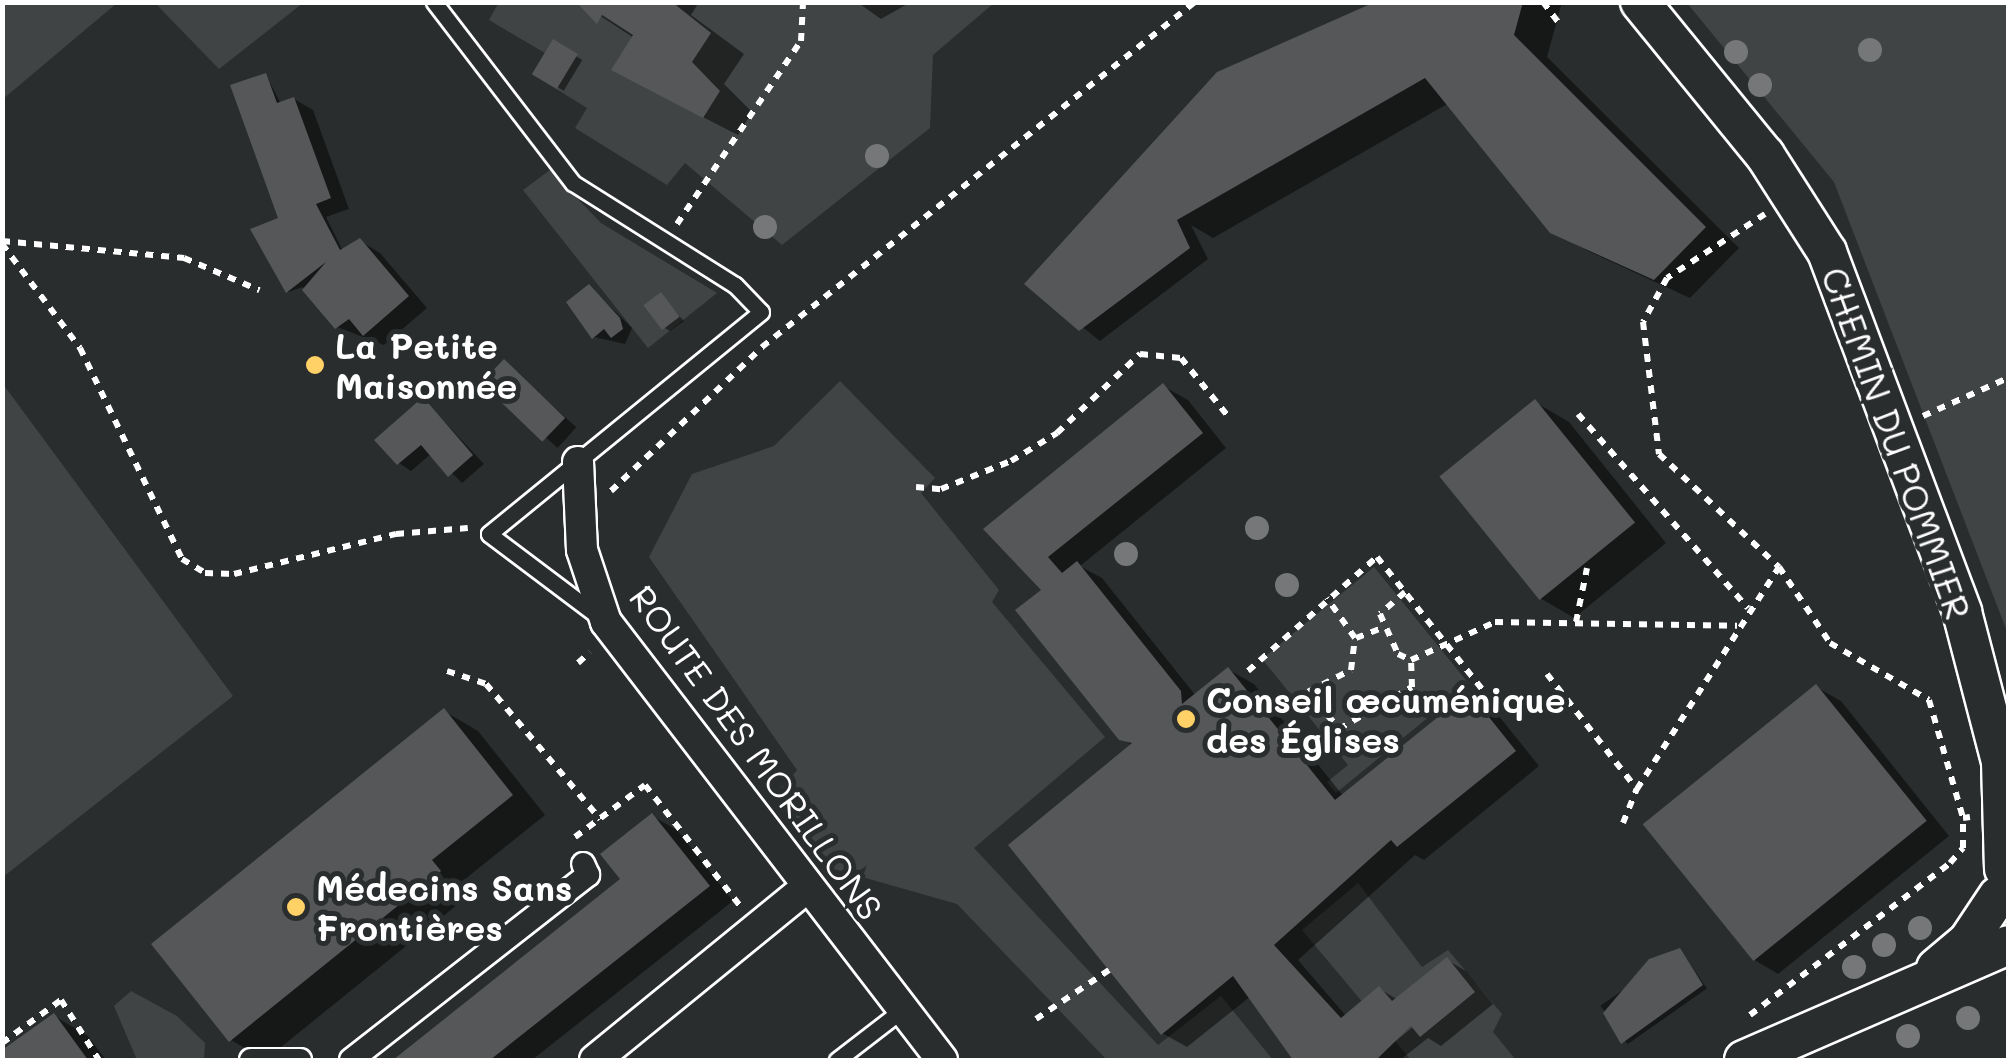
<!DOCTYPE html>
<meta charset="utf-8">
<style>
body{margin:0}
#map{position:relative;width:2011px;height:1063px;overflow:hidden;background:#2a2d2e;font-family:Mali,sans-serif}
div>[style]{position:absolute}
.green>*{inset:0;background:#414445}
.shadow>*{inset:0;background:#0007;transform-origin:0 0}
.building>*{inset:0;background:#555758;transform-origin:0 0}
.path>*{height:6px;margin-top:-3px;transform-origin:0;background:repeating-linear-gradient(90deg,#fff 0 8px,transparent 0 16px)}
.roads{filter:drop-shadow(2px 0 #fff) drop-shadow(-2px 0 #fff) drop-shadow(0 2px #fff) drop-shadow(0 -2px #fff)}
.service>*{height:15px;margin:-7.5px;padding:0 7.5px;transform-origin:7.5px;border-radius:7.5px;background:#2a2d2e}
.pedestrian>*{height:22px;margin:-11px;padding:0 11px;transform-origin:11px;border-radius:11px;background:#2a2d2e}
.minor>*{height:30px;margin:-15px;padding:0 15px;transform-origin:15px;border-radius:15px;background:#2a2d2e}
.tertiary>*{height:38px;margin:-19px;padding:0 19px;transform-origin:19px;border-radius:19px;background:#2a2d2e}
.trees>*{width:24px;height:24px;margin:-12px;border-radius:50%;background:#757778}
.dots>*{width:28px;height:28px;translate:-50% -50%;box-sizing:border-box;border:5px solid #2a2d2e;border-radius:50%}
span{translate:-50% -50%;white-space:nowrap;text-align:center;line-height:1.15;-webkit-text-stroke:10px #2a2d2e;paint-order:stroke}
.poi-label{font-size:35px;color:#fff;font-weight:700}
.left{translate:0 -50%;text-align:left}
.street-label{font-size:35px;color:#fff}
.frame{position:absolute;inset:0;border:5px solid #fff;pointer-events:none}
</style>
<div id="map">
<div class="green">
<i style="clip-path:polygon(3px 2px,117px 2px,117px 3px,3px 99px)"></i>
<i style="clip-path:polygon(499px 2px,994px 3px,933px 55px,930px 128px,782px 245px,685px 163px,667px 185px,575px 128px,587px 108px,532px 74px,545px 53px,489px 20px)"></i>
<i style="clip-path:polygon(155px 3px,303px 3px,219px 69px)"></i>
<i style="clip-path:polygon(1687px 3px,2008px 3px,2008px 634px,1834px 182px)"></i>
<i style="clip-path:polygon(550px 170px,601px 223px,717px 293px,648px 348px,523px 190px)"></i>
<i style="clip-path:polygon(840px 381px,935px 478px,921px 493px,999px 590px,992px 602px,1105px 737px,974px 848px,1158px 1045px,1221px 996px,1273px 1060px,1107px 1060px,957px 904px,820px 865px,776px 794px,797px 770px,649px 557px,692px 474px,774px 446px)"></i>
<i style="clip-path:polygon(3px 384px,233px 696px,3px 877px,2px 877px)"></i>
<i style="clip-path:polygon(1374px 567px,1469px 684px,1336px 793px,1327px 782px,1348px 765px,1262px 659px)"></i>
<i style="clip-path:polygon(1358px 883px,1422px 967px,1448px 950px,1502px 1014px,1493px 1032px,1516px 1060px,1411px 1060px,1302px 930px)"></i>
<i style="clip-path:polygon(131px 991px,177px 1016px,205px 1043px,204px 1060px,137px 1060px,114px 1006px)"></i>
</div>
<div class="shadow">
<i style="clip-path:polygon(579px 2px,699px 2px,691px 15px,744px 54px,724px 84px,752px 112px,738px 135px,648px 89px,634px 38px)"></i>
<i style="clip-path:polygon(857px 2px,911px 2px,881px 19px)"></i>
<i style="clip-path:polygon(1382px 2px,1562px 2px,1547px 57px,1739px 248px,1690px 298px,1588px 251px,1552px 231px,1449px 103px,1213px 238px,1191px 225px,1208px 259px,1100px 341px,1028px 284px)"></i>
<i style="left:554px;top:43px;width:33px;height:36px;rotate:31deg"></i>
<i style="clip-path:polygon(266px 75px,281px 104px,294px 99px,313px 110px,349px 209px,326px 217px,345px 255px,360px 241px,380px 253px,427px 308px,384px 345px,337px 327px,303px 287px,288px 292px,253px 230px,282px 220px)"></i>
<i style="clip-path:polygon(590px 287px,632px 328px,625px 344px,594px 337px)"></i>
<i style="clip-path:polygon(661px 296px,684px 321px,670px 331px,665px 328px)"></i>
<i style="left:505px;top:363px;width:96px;height:28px;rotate:42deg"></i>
<i style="clip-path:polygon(evenodd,1163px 386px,1188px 400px,1226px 448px,1080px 566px,1102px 578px,1196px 696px,1229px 670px,1254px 684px,1344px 797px,1469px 695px,1494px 710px,1539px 766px,1424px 860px,1415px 855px,1298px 960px,1347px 1017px,1380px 989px,1398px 1000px,1447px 960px,1466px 971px,1493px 1004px,1441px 1046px,1428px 1038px,1400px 1060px,1299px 1060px,1251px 996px,1187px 1047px,1162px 1033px,1133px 745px,1120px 738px,1044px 590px,986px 529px,1163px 386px,1419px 1016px,1422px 1020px,1379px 1054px,1419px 1016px)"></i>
<i style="clip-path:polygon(424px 400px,484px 464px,462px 483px,432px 453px,411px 471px,399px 463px)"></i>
<i style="clip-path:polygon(1535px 402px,1569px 422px,1666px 543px,1574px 618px,1540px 598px)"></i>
<i style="clip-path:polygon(1816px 687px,1841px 701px,1949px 836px,1778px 974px,1753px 959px)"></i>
<i style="clip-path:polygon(444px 711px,478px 731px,545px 815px,464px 880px,473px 892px,265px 1060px,231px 1040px)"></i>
<i style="clip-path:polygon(652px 816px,677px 830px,733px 901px,532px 1060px,397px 1060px,624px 880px)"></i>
<i style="left:1680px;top:950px;width:47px;height:97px;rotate:55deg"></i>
<i style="clip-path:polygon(54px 1016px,88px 1036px,106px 1060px,2px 1060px)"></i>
</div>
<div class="building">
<i style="clip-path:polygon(576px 2px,672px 2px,711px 33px,692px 62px,720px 91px,703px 118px,611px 70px,633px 35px,602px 15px,597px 24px)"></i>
<i style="clip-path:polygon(1375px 2px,1523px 2px,1514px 35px,1706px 227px,1654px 280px,1550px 233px,1425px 78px,1177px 220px,1190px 248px,1079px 331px,1024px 284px,1217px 72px)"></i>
<i style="left:553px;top:39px;width:29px;height:41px;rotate:31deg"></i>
<i style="clip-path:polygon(266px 73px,277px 103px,294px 97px,331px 198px,316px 204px,340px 250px,360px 238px,409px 296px,363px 336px,349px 319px,335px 329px,302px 290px,326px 262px,286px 293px,250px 229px,278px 218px,230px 85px)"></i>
<i style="clip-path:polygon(589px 284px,620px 318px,623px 329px,611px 338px,604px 329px,592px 339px,566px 302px)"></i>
<i style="left:661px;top:292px;width:31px;height:22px;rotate:53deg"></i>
<i style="left:504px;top:359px;width:85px;height:33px;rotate:44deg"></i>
<i style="clip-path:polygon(1163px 383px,1203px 433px,1048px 557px,1062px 573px,1077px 561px,1181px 691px,1182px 704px,1228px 667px,1335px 800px,1469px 692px,1516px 751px,1397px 847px,1391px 840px,1274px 945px,1341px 1018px,1379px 986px,1392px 1001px,1447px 957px,1475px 992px,1420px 1037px,1411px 1026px,1376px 1060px,1293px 1060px,1233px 976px,1161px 1035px,1008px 845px,1132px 743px,1119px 740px,1015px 610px,1041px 590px,983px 529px)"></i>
<i style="clip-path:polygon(423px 397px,473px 455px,448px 477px,421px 445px,397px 465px,374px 440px)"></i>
<i style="left:1535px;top:399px;width:159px;height:123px;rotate:51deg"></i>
<i style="left:1816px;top:684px;width:176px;height:223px;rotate:51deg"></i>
<i style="clip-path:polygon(444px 708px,513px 795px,432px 860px,441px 871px,229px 1042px,151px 944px)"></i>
<i style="clip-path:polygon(652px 813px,710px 886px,490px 1060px,393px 1060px,620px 879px,600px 854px)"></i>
<i style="clip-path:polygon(1680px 948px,1703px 985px,1621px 1044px,1603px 1013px,1649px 959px)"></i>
<i style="clip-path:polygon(54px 1013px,88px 1060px,2px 1060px,2px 1050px)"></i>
</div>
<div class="path">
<i style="left:1543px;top:2px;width:26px;rotate:53deg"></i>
<i style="left:1765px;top:214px;width:117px;rotate:146.9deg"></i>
<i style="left:1667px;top:278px;width:50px;rotate:118.6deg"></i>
<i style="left:1643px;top:322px;width:133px;rotate:83.1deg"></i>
<i style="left:1659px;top:454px;width:165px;rotate:43.3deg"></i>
<i style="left:1779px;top:567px;width:92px;rotate:56.1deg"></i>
<i style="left:1830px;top:643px;width:114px;rotate:29.9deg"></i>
<i style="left:1929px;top:700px;width:123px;rotate:73.9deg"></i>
<i style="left:1963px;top:818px;width:7px;rotate:-8deg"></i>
<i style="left:677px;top:224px;width:221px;rotate:-55.9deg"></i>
<i style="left:801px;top:41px;width:39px;rotate:-87deg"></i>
<i style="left:2px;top:241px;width:183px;rotate:5.3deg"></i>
<i style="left:184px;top:258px;width:82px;rotate:23.1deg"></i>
<i style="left:2px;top:244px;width:130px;rotate:53.1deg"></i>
<i style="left:80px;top:348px;width:234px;rotate:64.2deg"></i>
<i style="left:182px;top:559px;width:27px;rotate:31deg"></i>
<i style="left:205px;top:573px;width:29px;rotate:2deg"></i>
<i style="left:234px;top:574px;width:167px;rotate:-13.9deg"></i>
<i style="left:396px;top:534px;width:72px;rotate:-4.8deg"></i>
<i style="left:1578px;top:414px;width:258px;rotate:48.8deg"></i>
<i style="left:1923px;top:416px;width:93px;rotate:-24.1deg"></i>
<i style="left:916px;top:487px;width:25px;rotate:5deg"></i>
<i style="left:941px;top:489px;width:75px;rotate:-21.8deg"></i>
<i style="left:1011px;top:461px;width:54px;rotate:-31.3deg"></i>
<i style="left:1057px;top:433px;width:115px;rotate:-43.6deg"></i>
<i style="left:1140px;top:354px;width:41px;rotate:5.6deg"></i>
<i style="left:1181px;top:358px;width:75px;rotate:51deg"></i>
<i style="left:611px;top:491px;width:209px;rotate:-43.6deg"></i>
<i style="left:762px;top:347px;width:554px;rotate:-38.55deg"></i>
<i style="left:1405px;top:592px;width:33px;rotate:139deg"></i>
<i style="left:1380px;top:614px;width:44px;rotate:65.8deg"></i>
<i style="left:1398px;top:654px;width:14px;rotate:25deg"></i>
<i style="left:1411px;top:660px;width:92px;rotate:-24.3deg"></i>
<i style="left:1495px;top:622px;width:242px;rotate:0.9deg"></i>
<i style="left:1576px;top:622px;width:55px;rotate:-78.5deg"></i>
<i style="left:1356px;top:638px;width:28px;rotate:-21deg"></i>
<i style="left:578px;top:663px;width:16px;rotate:-43deg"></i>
<i style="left:447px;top:671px;width:41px;rotate:18.4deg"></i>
<i style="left:486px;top:684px;width:177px;rotate:49.8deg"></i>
<i style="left:1248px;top:671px;width:172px;rotate:-41.5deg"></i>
<i style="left:1377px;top:557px;width:194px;rotate:51.5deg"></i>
<i style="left:1547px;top:674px;width:146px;rotate:52deg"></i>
<i style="left:1637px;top:789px;width:264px;rotate:-57.4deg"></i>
<i style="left:1307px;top:691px;width:43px;rotate:49.7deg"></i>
<i style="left:1294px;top:699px;width:64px;rotate:-27deg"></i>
<i style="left:1351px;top:670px;width:32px;rotate:-83deg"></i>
<i style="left:1355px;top:638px;width:49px;rotate:-125deg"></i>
<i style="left:1325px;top:737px;width:100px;rotate:-29.9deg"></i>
<i style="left:1412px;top:687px;width:27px;rotate:-92deg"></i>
<i style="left:1623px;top:823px;width:37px;rotate:-68deg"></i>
<i style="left:575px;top:837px;width:87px;rotate:-36.6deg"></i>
<i style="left:645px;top:785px;width:155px;rotate:51.8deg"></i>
<i style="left:1750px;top:1015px;width:251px;rotate:-37.2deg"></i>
<i style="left:1950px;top:863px;width:20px;rotate:-49deg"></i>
<i style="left:1963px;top:848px;width:30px;rotate:-90deg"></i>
<i style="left:1036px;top:1019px;width:88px;rotate:-33.9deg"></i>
<i style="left:2px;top:1043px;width:73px;rotate:-36.1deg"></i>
<i style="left:61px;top:1000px;width:71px;rotate:57.7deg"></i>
</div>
<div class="roads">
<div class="service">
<i style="left:434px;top:2px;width:228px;rotate:52.5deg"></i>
<i style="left:573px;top:183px;width:191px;rotate:32.2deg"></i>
<i style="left:735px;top:285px;width:37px;rotate:46deg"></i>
<i style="left:761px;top:312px;width:351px;rotate:140.8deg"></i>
<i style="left:489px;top:534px;width:141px;rotate:37deg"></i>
<i style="left:837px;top:1060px;width:82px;rotate:-37.6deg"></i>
</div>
<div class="pedestrian">
<i style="left:251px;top:1060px;width:49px"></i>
<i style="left:351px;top:1060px;width:301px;rotate:-38deg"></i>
<i style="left:588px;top:875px;width:12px;rotate:-114deg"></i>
</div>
<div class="minor">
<i style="left:578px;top:462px;width:88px;rotate:87.4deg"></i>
<i style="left:582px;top:550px;width:76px;rotate:71.6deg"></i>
<i style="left:606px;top:622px;width:552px;rotate:52.51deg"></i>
<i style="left:595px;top:1060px;width:274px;rotate:-39.2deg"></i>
</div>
<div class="tertiary">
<i style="left:1640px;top:2px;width:198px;rotate:50.8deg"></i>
<i style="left:1765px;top:155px;width:115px;rotate:57.4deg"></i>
<i style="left:1827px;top:252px;width:384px;rotate:69.4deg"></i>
<i style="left:1962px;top:612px;width:155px;rotate:75.4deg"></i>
<i style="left:2001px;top:762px;width:107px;rotate:88.4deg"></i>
<i style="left:1936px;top:968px;width:42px;rotate:-40.2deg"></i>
<i style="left:1968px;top:941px;width:54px;rotate:-56.3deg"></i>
<i style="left:1744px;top:1060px;width:288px;rotate:-23.5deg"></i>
</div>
</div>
<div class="trees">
<i style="left:1870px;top:50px"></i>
<i style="left:1736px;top:52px"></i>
<i style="left:1760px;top:85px"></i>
<i style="left:877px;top:156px"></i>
<i style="left:765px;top:227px"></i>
<i style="left:1257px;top:528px"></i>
<i style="left:1126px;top:554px"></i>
<i style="left:1287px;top:585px"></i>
<i style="left:1920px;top:928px"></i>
<i style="left:1884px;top:945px"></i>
<i style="left:1854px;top:967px"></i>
<i style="left:1968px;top:1018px"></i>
<i style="left:1908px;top:1036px"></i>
</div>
<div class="dots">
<i style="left:315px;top:365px;background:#ffd166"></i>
<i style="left:1186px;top:719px;background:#ffd166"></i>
<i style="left:296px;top:907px;background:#ffd166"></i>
</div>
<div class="poi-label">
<span class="left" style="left:335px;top:365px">La Petite<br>Maisonnée</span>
<span class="left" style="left:1206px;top:719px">Conseil œcuménique<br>des Églises</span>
<span class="left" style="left:316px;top:907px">Médecins Sans<br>Frontières</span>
</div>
<div class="street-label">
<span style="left:1897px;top:443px;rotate:70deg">CHEMIN DU POMMIER</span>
<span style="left:757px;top:752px;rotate:54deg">ROUTE DES MORILLONS</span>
</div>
<div class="frame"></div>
</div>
